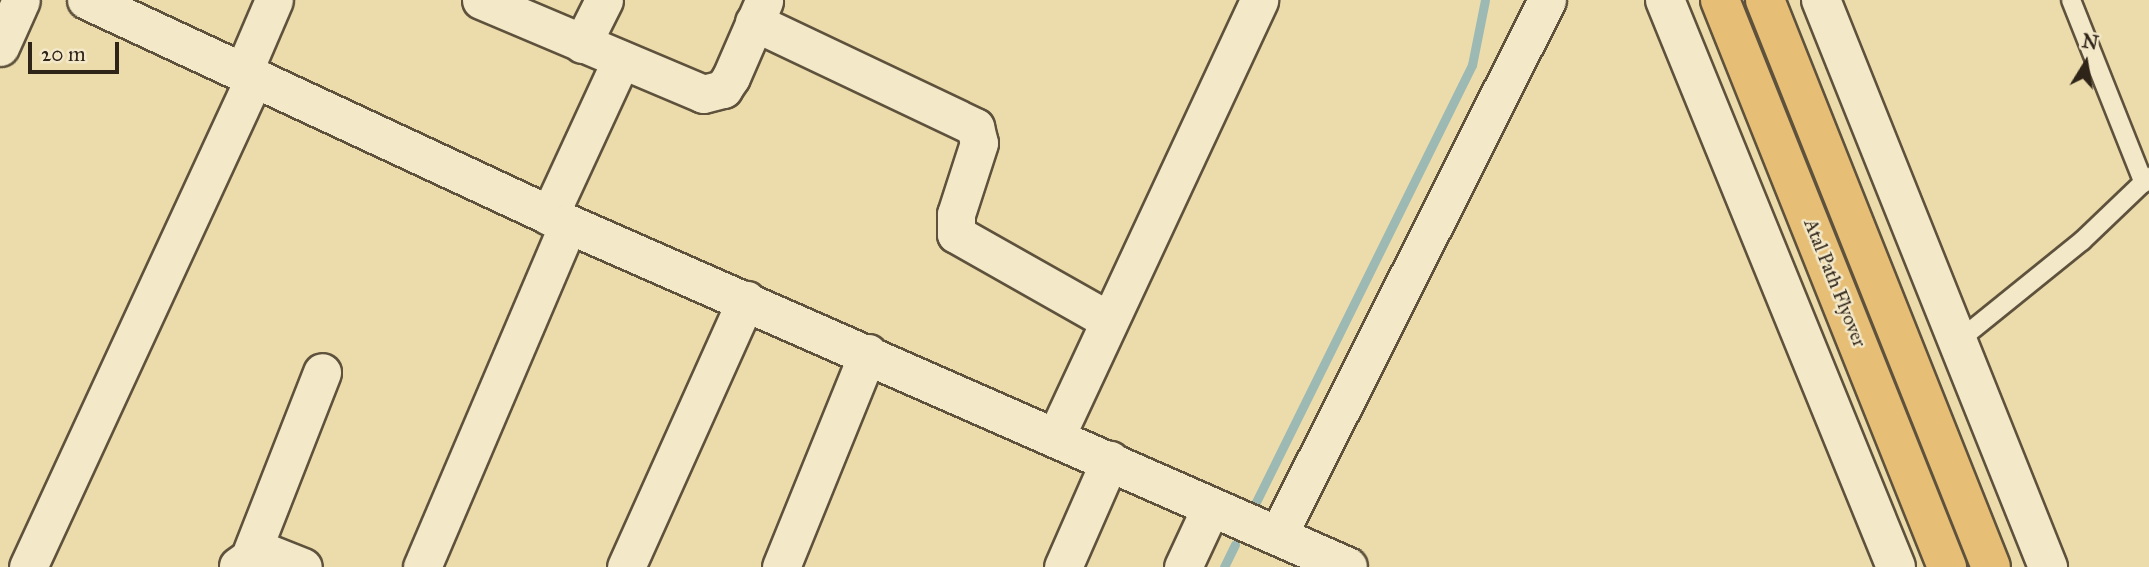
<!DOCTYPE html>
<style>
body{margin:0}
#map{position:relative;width:2149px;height:567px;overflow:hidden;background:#ecdcab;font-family:"IM FELL Great Primer",serif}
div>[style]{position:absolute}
.stream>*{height:9px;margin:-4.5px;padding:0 4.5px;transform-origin:4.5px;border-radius:4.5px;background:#9cb9b3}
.roads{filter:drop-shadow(2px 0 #5e523d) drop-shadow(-2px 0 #5e523d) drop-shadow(0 2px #5e523d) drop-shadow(0 -2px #5e523d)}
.service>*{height:18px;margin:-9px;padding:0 9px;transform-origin:9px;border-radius:9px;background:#f3e8c8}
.minor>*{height:37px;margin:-18.5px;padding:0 18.5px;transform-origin:18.5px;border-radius:18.5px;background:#f3e8c8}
.tertiary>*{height:38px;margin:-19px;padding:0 19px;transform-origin:19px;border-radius:19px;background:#f3e8c8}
.primary>*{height:38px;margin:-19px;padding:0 19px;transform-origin:19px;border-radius:19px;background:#e6be76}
span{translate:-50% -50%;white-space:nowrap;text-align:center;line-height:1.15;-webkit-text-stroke:5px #f3e8c8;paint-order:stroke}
.street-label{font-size:19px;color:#2f2418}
.north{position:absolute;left:2051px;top:28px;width:70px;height:70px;-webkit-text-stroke:5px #f3e8c8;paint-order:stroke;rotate:11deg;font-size:19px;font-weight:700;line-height:28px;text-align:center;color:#2f2418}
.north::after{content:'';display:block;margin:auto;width:24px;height:32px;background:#2f2418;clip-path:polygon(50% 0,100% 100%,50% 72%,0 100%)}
.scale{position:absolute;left:28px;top:42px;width:91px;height:32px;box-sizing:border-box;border:4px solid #2f2418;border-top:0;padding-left:9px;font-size:21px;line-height:24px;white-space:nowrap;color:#2f2418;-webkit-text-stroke:5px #f3e8c8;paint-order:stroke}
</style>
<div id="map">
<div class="stream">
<i style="left:1255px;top:504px;width:490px;rotate:-63.7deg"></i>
<i style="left:1472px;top:65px;width:66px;rotate:-78.7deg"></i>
<i style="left:1224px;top:567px;width:25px;rotate:-64deg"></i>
</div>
<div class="roads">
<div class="service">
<i style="left:2071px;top:0;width:197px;rotate:68.3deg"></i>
<i style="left:1958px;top:341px;width:159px;rotate:-38.9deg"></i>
<i style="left:2082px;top:241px;width:93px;rotate:-43.7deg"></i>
</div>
<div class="minor">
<i style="left:481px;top:0;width:241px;rotate:22.9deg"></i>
<i style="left:703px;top:94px;width:21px;rotate:-14deg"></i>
<i style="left:723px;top:89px;width:14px;rotate:-56deg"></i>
<i style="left:731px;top:77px;width:83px;rotate:-66.5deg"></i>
<i style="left:754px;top:22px;width:245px;rotate:25.4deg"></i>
<i style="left:975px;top:127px;width:16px;rotate:76deg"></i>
<i style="left:979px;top:143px;width:75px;rotate:107.9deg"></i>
<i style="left:956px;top:214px;width:20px;rotate:90deg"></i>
<i style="left:956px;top:234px;width:172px;rotate:29.5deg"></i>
<i style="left:582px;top:44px;width:49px;rotate:-63.4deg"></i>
<i style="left:0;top:47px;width:51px;rotate:-65.9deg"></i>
<i style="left:244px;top:70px;width:76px;rotate:-66.8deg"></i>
<i style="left:549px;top:216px;width:172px;rotate:-65.2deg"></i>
<i style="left:1056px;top:436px;width:481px;rotate:-65deg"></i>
<i style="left:1278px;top:535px;width:599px;rotate:-63.31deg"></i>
<i style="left:252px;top:551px;width:192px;rotate:-68.6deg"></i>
<i style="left:238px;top:566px;width:27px;rotate:-36deg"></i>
<i style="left:260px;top:550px;width:46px;rotate:21.6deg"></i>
<i style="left:28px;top:567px;width:541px;rotate:-65.19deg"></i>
<i style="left:422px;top:567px;width:373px;rotate:-66.9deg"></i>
<i style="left:626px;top:567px;width:293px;rotate:-65.8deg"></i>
<i style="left:781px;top:567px;width:231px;rotate:-67.9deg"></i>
<i style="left:1063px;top:567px;width:117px;rotate:-66.3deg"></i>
<i style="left:1183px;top:567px;width:66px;rotate:-65deg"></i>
</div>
<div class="tertiary">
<i style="left:87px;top:0;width:531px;rotate:24.97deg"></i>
<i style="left:568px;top:224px;width:852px;rotate:23.74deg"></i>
<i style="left:1665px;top:0;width:612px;rotate:67.83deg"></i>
<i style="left:1821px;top:0;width:611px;rotate:68.18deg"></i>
</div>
<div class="primary">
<i style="left:1720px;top:0;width:611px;rotate:68.18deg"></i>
<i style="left:1765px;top:0;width:610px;rotate:68.27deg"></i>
</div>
</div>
<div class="street-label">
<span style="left:1835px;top:283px;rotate:68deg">Atal Path Flyover</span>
</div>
<div class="north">N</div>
<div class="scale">20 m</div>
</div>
